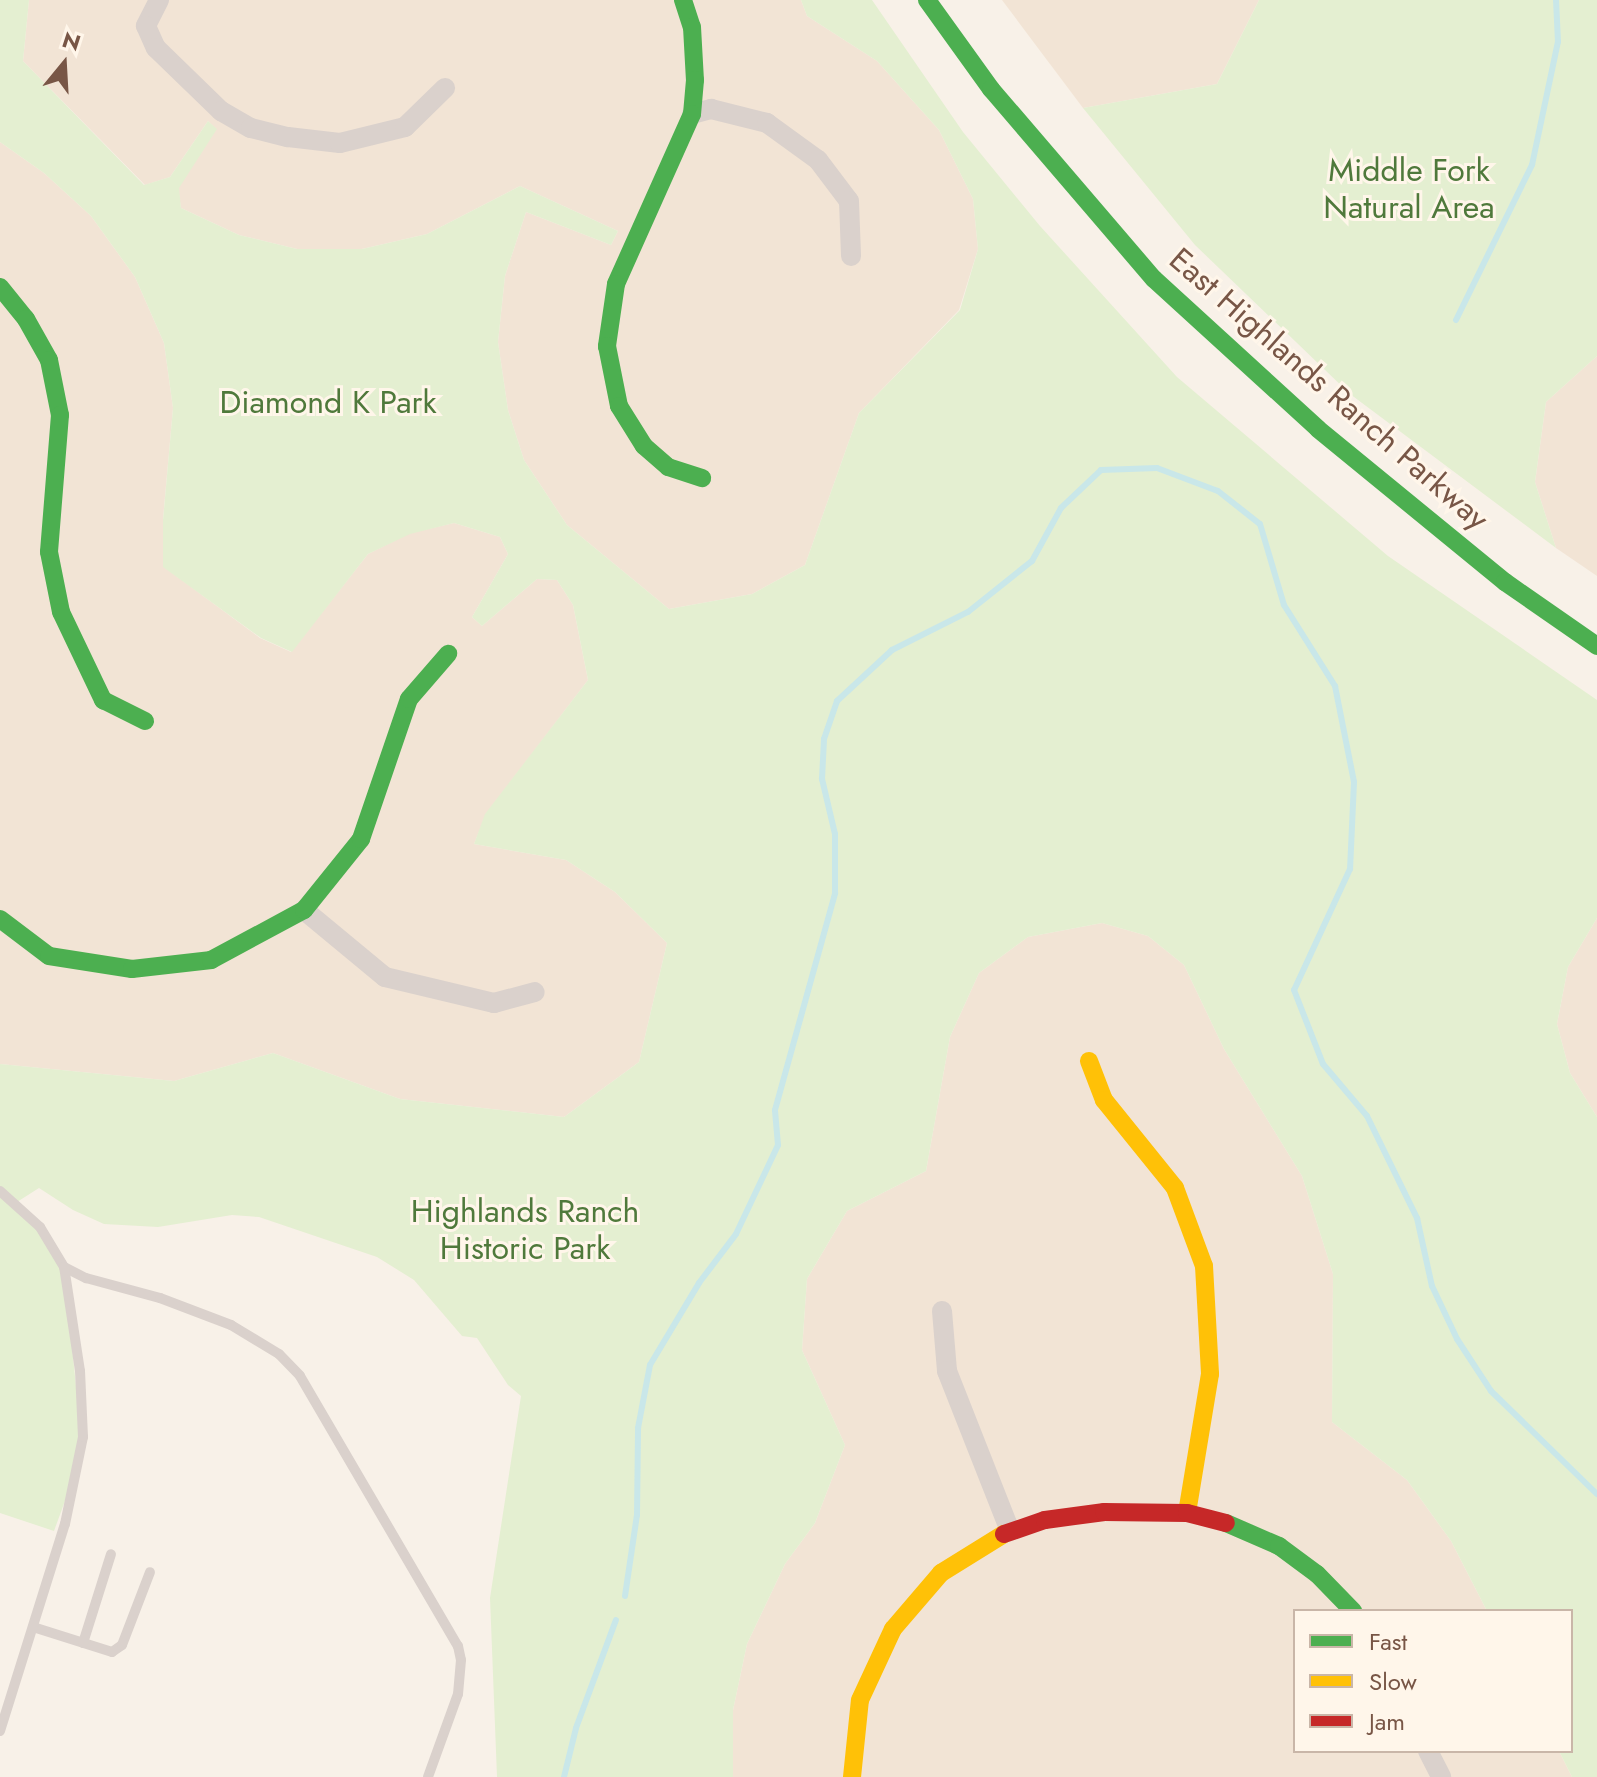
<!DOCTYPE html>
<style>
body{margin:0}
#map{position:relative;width:1597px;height:1777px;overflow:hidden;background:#f8f1e8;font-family:Jost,sans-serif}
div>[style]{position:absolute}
.residential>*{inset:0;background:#f2e4d5}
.green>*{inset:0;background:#e4efd1}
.stream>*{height:6px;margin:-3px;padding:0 3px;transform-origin:3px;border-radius:3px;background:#c9e7e9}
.lane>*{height:10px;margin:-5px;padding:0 5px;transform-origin:5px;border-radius:5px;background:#dad1cc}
.street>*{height:20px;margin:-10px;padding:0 10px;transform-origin:10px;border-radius:10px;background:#dad1cc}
.fast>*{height:18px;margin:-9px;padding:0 9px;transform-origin:9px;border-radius:9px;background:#4caf50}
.slow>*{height:18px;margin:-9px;padding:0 9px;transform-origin:9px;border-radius:9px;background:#ffc107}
.jam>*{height:18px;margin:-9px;padding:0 9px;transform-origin:9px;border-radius:9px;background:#c62828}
span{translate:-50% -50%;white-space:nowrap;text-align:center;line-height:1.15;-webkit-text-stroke:6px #fff6ea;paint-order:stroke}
.park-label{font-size:32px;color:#4f793b}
.street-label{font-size:32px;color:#785646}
.legend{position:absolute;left:1293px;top:1609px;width:280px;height:144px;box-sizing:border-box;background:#fff6ea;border:2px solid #c9b6a8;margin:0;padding:10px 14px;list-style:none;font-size:24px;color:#785646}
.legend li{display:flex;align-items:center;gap:16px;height:40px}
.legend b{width:40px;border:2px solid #c9b6a8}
.north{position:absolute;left:24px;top:24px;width:80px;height:80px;-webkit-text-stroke:6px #fff6ea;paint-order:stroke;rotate:18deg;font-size:22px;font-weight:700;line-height:32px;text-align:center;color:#785646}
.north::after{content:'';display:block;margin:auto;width:28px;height:36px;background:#785646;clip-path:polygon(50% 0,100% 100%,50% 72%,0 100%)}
</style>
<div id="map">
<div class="residential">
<i style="clip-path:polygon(29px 0,801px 0,807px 16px,877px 61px,939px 130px,973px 199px,978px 249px,959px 310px,859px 413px,805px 565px,752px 594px,669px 609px,567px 525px,524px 460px,508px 410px,498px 342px,505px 276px,526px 212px,611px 245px,618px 231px,520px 186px,427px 234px,362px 249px,297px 249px,239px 235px,181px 208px,178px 188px,216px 129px,208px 121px,170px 177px,145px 185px,23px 61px)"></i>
<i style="clip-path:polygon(1002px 0,1259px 0,1217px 84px,1083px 108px)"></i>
<i style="clip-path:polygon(0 142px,44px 173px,91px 216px,135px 277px,164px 343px,173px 408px,163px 519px,164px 567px,260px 638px,291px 652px,368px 554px,410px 533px,454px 523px,500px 537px,508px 554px,472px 617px,482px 626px,537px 579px,557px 580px,573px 605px,588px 680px,486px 814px,474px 844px,566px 860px,615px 892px,667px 943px,639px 1062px,564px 1117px,400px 1099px,273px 1053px,174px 1081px,0 1064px)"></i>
<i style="clip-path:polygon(1597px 356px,1597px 576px,1556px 548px,1535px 482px,1546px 402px)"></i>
<i style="clip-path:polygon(1597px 918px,1597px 1117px,1570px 1073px,1557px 1024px,1568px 967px)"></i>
<i style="clip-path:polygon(1102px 923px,1148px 936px,1184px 965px,1224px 1049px,1302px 1176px,1333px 1274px,1332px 1422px,1407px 1480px,1451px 1541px,1487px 1611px,1295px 1611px,1295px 1751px,1559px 1751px,1572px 1777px,733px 1777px,733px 1710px,747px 1644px,785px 1564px,815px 1523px,845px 1445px,802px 1350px,807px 1279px,847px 1211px,926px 1171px,950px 1037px,979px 973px,1028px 937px)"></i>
</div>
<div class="green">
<i style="clip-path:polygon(0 0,29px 0,23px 61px,144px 185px,170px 177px,208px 121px,217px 129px,179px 188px,181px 208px,239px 235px,297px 249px,362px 249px,427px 234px,520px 186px,618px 231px,611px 245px,526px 212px,505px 276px,498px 342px,508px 410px,524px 460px,567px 525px,669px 609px,752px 594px,805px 565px,859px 413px,960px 310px,978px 249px,973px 199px,939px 130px,877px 61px,807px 16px,801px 0,872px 0,963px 132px,1040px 226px,1177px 377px,1388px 556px,1597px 700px,1597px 918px,1568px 967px,1557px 1024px,1570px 1073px,1597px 1117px,1597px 1777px,1572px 1777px,1559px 1751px,1571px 1751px,1571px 1611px,1487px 1611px,1451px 1541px,1407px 1480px,1332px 1422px,1333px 1274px,1302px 1176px,1224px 1049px,1184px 965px,1148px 936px,1102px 923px,1028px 937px,979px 973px,950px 1037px,926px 1171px,847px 1211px,807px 1279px,802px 1350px,845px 1445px,815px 1523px,785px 1564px,747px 1644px,733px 1710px,733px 1777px,497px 1777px,490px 1598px,521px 1396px,508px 1385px,477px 1338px,462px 1336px,414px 1280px,377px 1257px,259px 1217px,232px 1215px,158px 1227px,104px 1224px,73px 1210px,39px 1188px,17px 1202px,64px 1267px,80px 1426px,77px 1468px,54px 1531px,0 1513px,0 1064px,174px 1081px,273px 1053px,400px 1099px,564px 1117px,639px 1062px,667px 943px,615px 892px,566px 860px,474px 844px,485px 814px,588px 680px,573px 605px,557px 580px,537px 579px,482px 626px,472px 617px,508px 554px,500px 537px,454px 523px,410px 534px,368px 554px,292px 652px,261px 638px,163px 567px,163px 520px,173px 408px,164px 343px,135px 277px,91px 216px,44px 173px,0 142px)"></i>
<i style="clip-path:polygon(1259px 0,1597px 0,1597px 356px,1546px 402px,1535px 482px,1556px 548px,1350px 394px,1195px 245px,1083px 108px,1217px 84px)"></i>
</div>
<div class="stream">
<i style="left:1456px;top:320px;width:173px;rotate:-63.9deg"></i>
<i style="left:1532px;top:165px;width:126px;rotate:-78.1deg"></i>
<i style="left:1558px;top:42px;width:42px;rotate:-92.7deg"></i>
<i style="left:625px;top:1596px;width:82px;rotate:-81.6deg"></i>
<i style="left:637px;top:1515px;width:87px;rotate:-89.3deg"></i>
<i style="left:638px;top:1428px;width:64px;rotate:-79.2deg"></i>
<i style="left:650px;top:1365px;width:96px;rotate:-59.1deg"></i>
<i style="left:699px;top:1283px;width:61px;rotate:-52.9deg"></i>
<i style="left:736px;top:1234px;width:98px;rotate:-64.7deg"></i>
<i style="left:778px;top:1145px;width:35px;rotate:-95deg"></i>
<i style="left:775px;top:1110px;width:225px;rotate:-74.5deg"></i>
<i style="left:835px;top:893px;width:59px;rotate:-90deg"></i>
<i style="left:835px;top:834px;width:57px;rotate:-103.3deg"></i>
<i style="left:822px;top:779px;width:40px;rotate:-87.1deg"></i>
<i style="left:824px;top:739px;width:40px;rotate:-71.1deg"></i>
<i style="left:837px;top:701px;width:75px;rotate:-42.8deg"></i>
<i style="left:892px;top:650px;width:85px;rotate:-26.6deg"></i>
<i style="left:968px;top:612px;width:82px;rotate:-38.6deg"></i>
<i style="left:1032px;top:561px;width:60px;rotate:-61.3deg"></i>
<i style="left:1061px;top:508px;width:55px;rotate:-43.5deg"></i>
<i style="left:1101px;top:470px;width:56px;rotate:-2deg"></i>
<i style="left:1157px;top:468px;width:65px;rotate:20.7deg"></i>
<i style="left:1218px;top:491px;width:53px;rotate:38.2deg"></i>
<i style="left:1260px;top:524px;width:84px;rotate:73.5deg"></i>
<i style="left:1284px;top:605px;width:96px;rotate:57.8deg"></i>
<i style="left:1335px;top:686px;width:98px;rotate:78.8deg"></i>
<i style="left:1354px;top:782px;width:87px;rotate:92.6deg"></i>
<i style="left:1350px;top:869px;width:133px;rotate:114.8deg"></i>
<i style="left:1294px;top:990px;width:79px;rotate:68.6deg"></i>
<i style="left:1323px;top:1064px;width:68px;rotate:49.8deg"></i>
<i style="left:1367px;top:1116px;width:114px;rotate:63.9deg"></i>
<i style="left:1417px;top:1218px;width:70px;rotate:77.6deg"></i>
<i style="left:1432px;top:1286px;width:59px;rotate:64.7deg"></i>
<i style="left:1457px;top:1339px;width:62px;rotate:56.8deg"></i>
<i style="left:1491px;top:1391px;width:148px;rotate:44.2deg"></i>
<i style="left:564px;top:1777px;width:50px;rotate:-76.2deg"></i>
<i style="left:576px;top:1728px;width:115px;rotate:-69.7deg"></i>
</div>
<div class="lane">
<i style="left:0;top:1191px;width:54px;rotate:42deg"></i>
<i style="left:40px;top:1227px;width:47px;rotate:59deg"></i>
<i style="left:64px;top:1267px;width:25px;rotate:27deg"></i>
<i style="left:86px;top:1278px;width:77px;rotate:15.1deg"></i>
<i style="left:160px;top:1298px;width:76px;rotate:20.8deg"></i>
<i style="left:231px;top:1325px;width:56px;rotate:31.1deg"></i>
<i style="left:279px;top:1354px;width:30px;rotate:46deg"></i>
<i style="left:300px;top:1376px;width:313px;rotate:59.7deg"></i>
<i style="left:458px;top:1646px;width:14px;rotate:78deg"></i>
<i style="left:461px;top:1660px;width:34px;rotate:95deg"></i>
<i style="left:458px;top:1694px;width:88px;rotate:109.9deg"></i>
<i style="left:33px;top:1627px;width:83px;rotate:17.6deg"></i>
<i style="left:112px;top:1652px;width:12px;rotate:-35deg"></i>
<i style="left:122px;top:1645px;width:78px;rotate:-69deg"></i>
<i style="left:83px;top:1643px;width:93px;rotate:-72.5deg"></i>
<i style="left:0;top:1731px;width:217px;rotate:-72.6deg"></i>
<i style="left:65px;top:1524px;width:89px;rotate:-78.3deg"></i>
<i style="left:83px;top:1437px;width:66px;rotate:-92.6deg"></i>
<i style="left:80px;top:1371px;width:105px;rotate:-98.7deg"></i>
</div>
<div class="street">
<i style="left:159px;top:0;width:29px;rotate:117deg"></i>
<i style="left:146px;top:26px;width:24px;rotate:66deg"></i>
<i style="left:156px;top:48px;width:91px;rotate:44.1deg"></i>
<i style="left:221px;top:111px;width:34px;rotate:30deg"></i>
<i style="left:251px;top:128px;width:38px;rotate:14deg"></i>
<i style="left:288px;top:137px;width:52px;rotate:6.6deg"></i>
<i style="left:340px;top:143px;width:67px;rotate:-13.8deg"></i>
<i style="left:405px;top:127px;width:56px;rotate:-44.3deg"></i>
<i style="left:692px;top:114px;width:20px;rotate:-15deg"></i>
<i style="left:711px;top:109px;width:58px;rotate:14deg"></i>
<i style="left:767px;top:123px;width:63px;rotate:36deg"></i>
<i style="left:818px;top:160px;width:51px;rotate:52.9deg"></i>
<i style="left:849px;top:201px;width:55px;rotate:87.9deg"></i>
<i style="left:304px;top:910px;width:105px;rotate:39.6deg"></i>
<i style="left:385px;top:977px;width:112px;rotate:13.4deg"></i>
<i style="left:494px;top:1003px;width:42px;rotate:-15deg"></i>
<i style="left:942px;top:1311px;width:60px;rotate:85.2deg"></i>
<i style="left:947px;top:1371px;width:172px;rotate:68.5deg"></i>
<i style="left:1428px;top:1751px;width:29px;rotate:63deg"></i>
</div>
<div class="fast">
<i style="left:683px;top:0;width:28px;rotate:72deg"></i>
<i style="left:692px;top:27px;width:53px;rotate:86.8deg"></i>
<i style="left:695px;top:80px;width:34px;rotate:95deg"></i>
<i style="left:692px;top:114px;width:186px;rotate:114.1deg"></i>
<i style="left:616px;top:284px;width:63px;rotate:98.3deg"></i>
<i style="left:607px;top:346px;width:61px;rotate:78.7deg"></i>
<i style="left:619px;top:406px;width:47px;rotate:58deg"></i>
<i style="left:644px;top:446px;width:32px;rotate:41deg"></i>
<i style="left:668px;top:467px;width:36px;rotate:18deg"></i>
<i style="left:927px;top:0;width:110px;rotate:54.3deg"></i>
<i style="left:991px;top:89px;width:250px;rotate:49.4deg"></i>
<i style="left:1154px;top:279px;width:222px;rotate:42.4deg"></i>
<i style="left:1318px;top:429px;width:242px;rotate:39.3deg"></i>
<i style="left:1505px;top:582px;width:112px;rotate:34.8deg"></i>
<i style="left:0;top:287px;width:41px;rotate:50.9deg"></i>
<i style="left:26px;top:319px;width:47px;rotate:60.7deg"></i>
<i style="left:49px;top:360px;width:56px;rotate:78.7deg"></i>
<i style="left:60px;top:415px;width:137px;rotate:94.6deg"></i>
<i style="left:49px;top:552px;width:61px;rotate:78.7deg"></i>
<i style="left:61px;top:612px;width:98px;rotate:64.5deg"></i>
<i style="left:103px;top:700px;width:47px;rotate:26.6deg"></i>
<i style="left:0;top:919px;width:61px;rotate:37.1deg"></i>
<i style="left:49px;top:956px;width:84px;rotate:8.9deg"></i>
<i style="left:132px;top:969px;width:80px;rotate:-6.5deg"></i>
<i style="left:211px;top:960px;width:106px;rotate:-28.3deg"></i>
<i style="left:304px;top:910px;width:91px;rotate:-51.2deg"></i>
<i style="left:361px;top:839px;width:148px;rotate:-71.1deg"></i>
<i style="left:409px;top:699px;width:60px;rotate:-49.1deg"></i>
<i style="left:1226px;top:1523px;width:58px;rotate:23.5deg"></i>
<i style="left:1279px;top:1546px;width:47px;rotate:36.4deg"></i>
<i style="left:1317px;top:1574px;width:52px;rotate:45.8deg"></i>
</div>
<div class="slow">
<i style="left:1089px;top:1061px;width:42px;rotate:69deg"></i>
<i style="left:1104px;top:1100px;width:113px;rotate:51.1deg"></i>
<i style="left:1175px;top:1188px;width:83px;rotate:69.6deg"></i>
<i style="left:1204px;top:1266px;width:108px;rotate:86.8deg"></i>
<i style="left:1210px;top:1374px;width:141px;rotate:99.4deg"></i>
<i style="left:852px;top:1777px;width:77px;rotate:-84.1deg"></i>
<i style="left:860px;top:1700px;width:78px;rotate:-65.1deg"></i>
<i style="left:893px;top:1629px;width:74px;rotate:-49.4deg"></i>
<i style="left:941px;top:1573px;width:74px;rotate:-31.8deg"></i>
</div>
<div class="jam">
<i style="left:1004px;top:1534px;width:43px;rotate:-18.9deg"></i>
<i style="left:1045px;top:1520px;width:60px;rotate:-7.7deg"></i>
<i style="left:1104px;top:1512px;width:83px;rotate:0.7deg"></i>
<i style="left:1187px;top:1513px;width:40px;rotate:14.4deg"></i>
</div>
<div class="park-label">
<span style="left:1409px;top:189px">Middle Fork<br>Natural Area</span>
<span style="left:328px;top:402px">Diamond K Park</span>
<span style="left:525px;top:1230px">Highlands Ranch<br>Historic Park</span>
</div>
<div class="street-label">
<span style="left:1329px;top:389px;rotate:41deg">East Highlands Ranch Parkway</span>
</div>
<ul class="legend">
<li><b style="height:10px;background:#4caf50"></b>Fast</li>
<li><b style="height:10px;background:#ffc107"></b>Slow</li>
<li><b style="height:10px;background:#c62828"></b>Jam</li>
</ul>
<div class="north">N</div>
</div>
